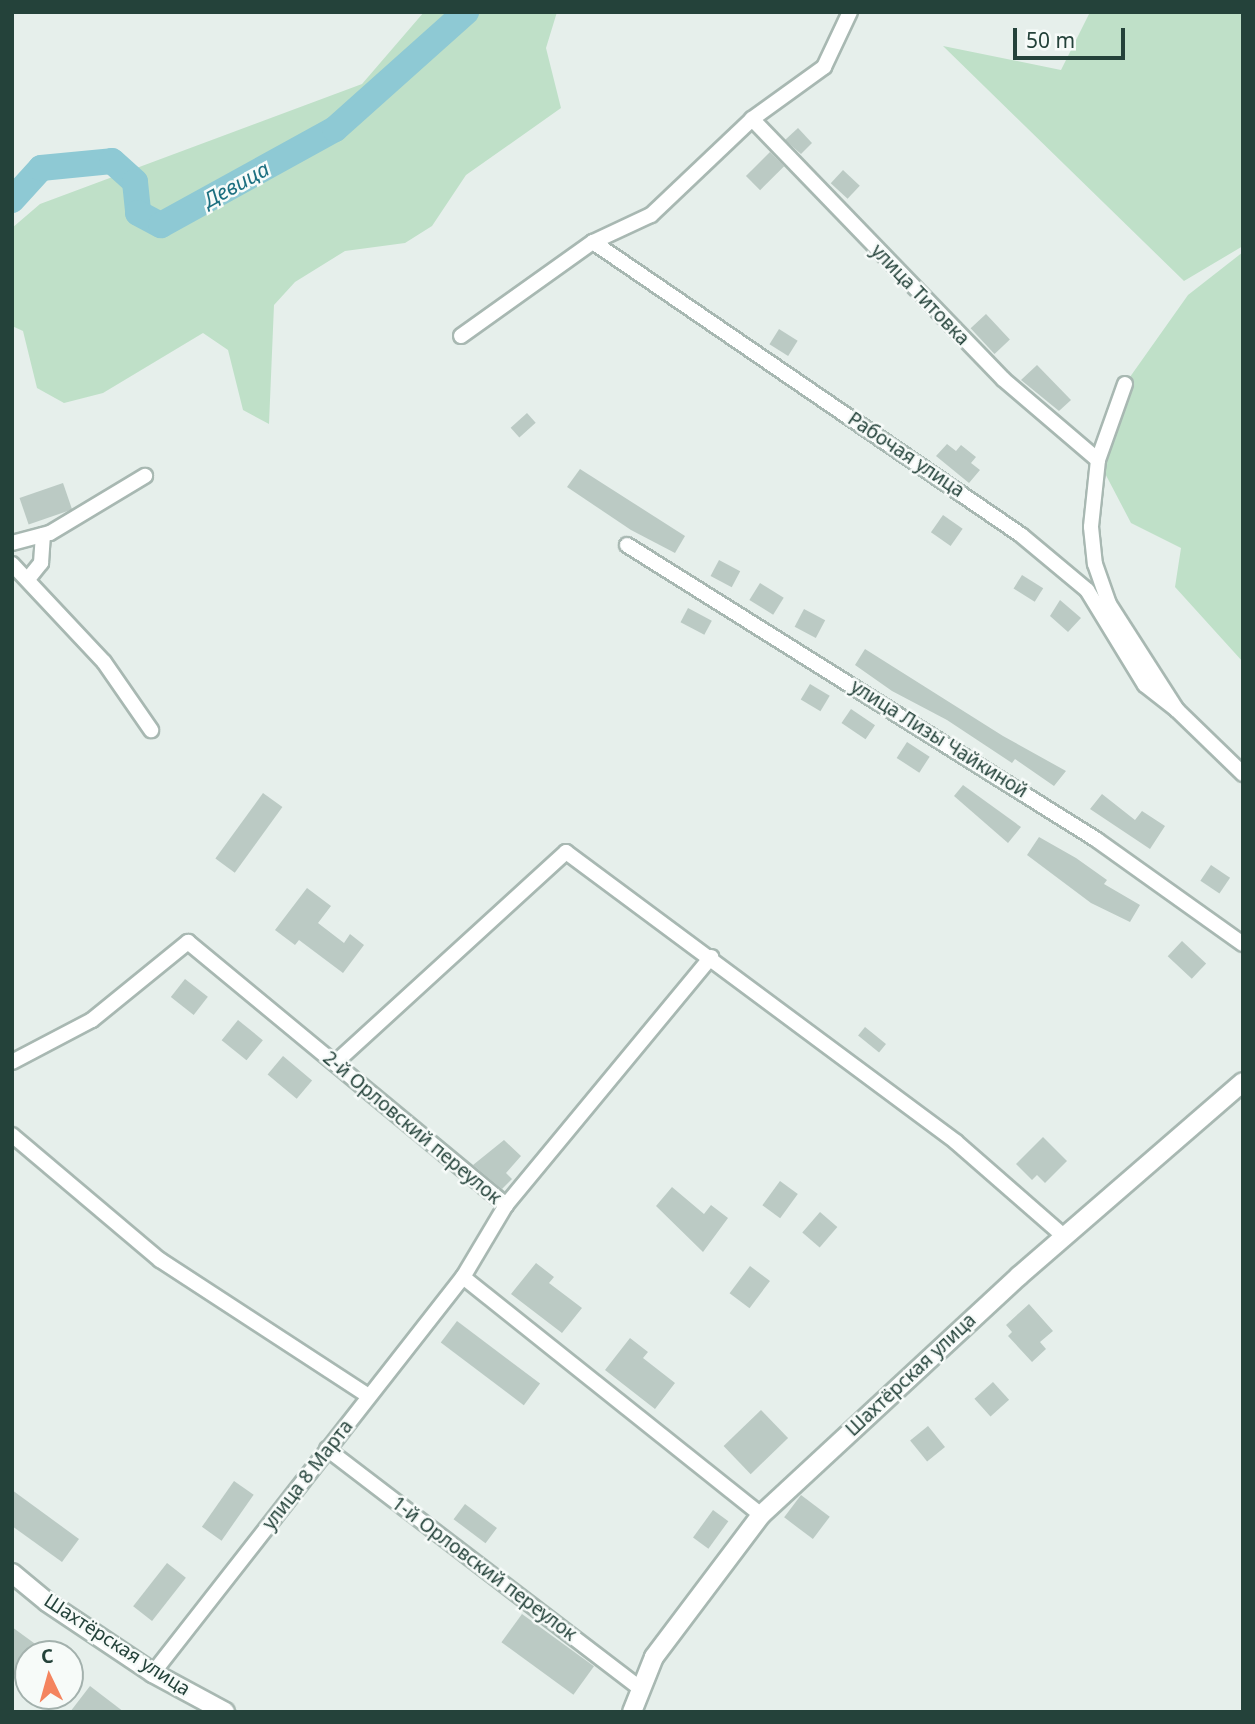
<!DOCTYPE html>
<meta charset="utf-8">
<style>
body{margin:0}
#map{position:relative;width:1255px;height:1724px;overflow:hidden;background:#e6efeb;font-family:"Noto Sans",sans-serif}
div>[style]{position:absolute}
.green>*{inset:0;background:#bfe0c8}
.river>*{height:26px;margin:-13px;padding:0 13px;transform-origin:13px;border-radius:13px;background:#8ec9d4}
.building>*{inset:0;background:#bbcac4;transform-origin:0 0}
.roads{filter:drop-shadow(2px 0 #a8b8b2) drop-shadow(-2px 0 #a8b8b2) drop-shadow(0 2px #a8b8b2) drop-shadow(0 -2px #a8b8b2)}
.minor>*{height:14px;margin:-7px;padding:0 7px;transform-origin:7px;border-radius:7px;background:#fff}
.tertiary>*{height:18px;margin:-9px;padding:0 9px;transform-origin:9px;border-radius:9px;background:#fff}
span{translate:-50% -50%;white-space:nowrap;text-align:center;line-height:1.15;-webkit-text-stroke:5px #f7fbf9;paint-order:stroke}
.street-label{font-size:19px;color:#24423a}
.water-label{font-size:21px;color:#1c6f80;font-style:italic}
.frame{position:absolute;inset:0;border:14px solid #24423a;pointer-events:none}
.north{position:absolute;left:14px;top:1640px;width:70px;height:70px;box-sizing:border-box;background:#f7fbf9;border:2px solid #a3b1ad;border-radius:50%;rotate:355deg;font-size:19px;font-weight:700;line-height:28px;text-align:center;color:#24423a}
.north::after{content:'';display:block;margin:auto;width:24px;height:32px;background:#f4845f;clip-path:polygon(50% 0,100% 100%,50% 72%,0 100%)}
.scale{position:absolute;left:1013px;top:28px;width:112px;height:32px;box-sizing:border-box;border:4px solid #24423a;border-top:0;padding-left:9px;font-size:21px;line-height:24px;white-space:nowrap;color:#24423a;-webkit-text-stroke:5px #f7fbf9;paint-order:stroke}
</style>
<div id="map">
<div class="green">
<i style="clip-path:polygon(424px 12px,557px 12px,546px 48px,561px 108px,466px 175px,432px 226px,405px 243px,345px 251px,295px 282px,274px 305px,269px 424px,243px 410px,228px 350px,203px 333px,103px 393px,64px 403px,37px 388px,23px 331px,12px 326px,12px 228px,40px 204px,362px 84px)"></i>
<i style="clip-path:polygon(1090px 12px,1243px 12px,1243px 246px,1184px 281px,943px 46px,1061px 70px)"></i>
<i style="clip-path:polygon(1243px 252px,1243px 662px,1175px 587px,1181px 548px,1131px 523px,1098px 460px,1125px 384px,1188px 295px)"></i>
</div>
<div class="river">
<i style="left:12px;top:200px;width:43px;rotate:-47.8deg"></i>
<i style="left:41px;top:168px;width:71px;rotate:-5.6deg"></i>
<i style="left:112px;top:161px;width:31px;rotate:42deg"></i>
<i style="left:135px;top:182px;width:31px;rotate:84deg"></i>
<i style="left:138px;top:213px;width:26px;rotate:28deg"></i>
<i style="left:161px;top:225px;width:199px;rotate:-28.9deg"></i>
<i style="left:335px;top:129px;width:176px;rotate:-41.8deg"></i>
</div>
<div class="building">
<i style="clip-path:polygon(798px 128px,812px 143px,801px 154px,785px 140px)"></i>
<i style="left:770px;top:152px;width:20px;height:34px;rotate:45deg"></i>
<i style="left:843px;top:170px;width:23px;height:18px;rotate:43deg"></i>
<i style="left:986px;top:314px;width:35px;height:21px;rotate:47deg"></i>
<i style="left:779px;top:329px;width:22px;height:18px;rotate:32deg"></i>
<i style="clip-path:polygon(1037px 365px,1071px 400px,1059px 411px,1021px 380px)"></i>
<i style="left:527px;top:413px;width:13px;height:22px;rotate:48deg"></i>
<i style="clip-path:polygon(947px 444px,956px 451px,961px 445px,976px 457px,971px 463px,980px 470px,969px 483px,936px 456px)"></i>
<i style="clip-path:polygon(580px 469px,685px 536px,675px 553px,631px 530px,567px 487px)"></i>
<i style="left:63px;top:483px;width:28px;height:46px;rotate:71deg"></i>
<i style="left:943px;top:515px;width:24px;height:21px;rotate:35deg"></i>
<i style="left:719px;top:560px;width:24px;height:18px;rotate:28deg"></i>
<i style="left:1022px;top:575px;width:25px;height:16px;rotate:32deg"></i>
<i style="left:760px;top:583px;width:28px;height:20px;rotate:32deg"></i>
<i style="clip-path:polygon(1060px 600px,1081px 618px,1068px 632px,1050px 616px)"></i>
<i style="left:688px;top:608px;width:27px;height:16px;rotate:28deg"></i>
<i style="left:804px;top:609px;width:24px;height:20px;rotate:28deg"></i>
<i style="clip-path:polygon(865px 649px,1003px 736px,1066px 771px,1054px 786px,1015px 759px,1012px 763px,947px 720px,892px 691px,855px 665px)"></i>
<i style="left:810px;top:684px;width:23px;height:18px;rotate:31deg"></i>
<i style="left:851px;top:709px;width:29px;height:17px;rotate:34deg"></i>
<i style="left:907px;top:742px;width:27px;height:19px;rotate:33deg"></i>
<i style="clip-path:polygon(963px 785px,1021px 827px,1008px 843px,954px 796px)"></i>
<i style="left:263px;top:793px;width:24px;height:81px;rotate:36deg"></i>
<i style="clip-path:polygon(1102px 794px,1135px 820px,1142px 811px,1165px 826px,1150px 849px,1090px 809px)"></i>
<i style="clip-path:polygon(1039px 837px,1076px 858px,1107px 880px,1104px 884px,1140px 905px,1130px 922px,1091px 903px,1027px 855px)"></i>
<i style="left:1211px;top:865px;width:23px;height:19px;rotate:34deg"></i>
<i style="clip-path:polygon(307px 888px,331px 906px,318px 923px,344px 943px,350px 934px,364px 945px,343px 973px,299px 940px,295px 945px,275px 930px)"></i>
<i style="left:1182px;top:941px;width:33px;height:21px;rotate:43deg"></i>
<i style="left:185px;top:979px;width:29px;height:23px;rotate:38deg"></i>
<i style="left:238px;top:1020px;width:32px;height:26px;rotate:39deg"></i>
<i style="left:865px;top:1027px;width:27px;height:11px;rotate:39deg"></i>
<i style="left:283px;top:1056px;width:38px;height:24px;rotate:40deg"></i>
<i style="clip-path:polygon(1043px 1137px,1067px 1161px,1045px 1183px,1037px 1175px,1032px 1180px,1016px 1164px)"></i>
<i style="clip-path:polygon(504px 1140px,521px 1156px,506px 1173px,512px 1179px,502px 1189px,473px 1165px)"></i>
<i style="left:780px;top:1181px;width:22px;height:30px;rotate:36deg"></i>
<i style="clip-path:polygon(672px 1187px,704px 1214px,711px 1205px,728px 1218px,703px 1252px,656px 1206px)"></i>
<i style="left:820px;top:1212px;width:23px;height:27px;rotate:41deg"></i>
<i style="clip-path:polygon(536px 1263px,554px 1277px,549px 1283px,582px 1308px,562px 1333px,511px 1294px)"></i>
<i style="left:750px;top:1266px;width:25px;height:34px;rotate:37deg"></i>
<i style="clip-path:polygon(1029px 1304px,1053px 1331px,1040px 1342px,1046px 1349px,1032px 1362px,1008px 1336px,1012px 1332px,1006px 1325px)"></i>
<i style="left:457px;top:1321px;width:104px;height:27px;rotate:37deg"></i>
<i style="clip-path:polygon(630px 1338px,648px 1352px,643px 1358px,675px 1383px,655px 1409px,605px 1370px)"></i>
<i style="left:993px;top:1382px;width:24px;height:25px;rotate:48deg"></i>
<i style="left:761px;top:1410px;width:39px;height:52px;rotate:46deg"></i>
<i style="left:928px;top:1426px;width:27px;height:23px;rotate:51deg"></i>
<i style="left:234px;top:1481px;width:24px;height:56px;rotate:35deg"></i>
<i style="clip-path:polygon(12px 1490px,79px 1539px,62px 1562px,12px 1526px)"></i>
<i style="left:801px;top:1495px;width:36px;height:28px;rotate:37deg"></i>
<i style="left:465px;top:1504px;width:40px;height:19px;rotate:37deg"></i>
<i style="left:713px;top:1510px;width:19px;height:34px;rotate:36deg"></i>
<i style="left:167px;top:1563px;width:24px;height:55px;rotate:38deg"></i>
<i style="left:522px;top:1614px;width:89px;height:35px;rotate:36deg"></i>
<i style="clip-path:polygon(12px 1627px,49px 1654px,28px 1654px,28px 1685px,12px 1673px)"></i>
<i style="clip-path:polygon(90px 1686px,124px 1712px,70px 1712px)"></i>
</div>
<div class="roads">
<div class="minor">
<i style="left:752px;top:119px;width:361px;rotate:46deg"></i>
<i style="left:1003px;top:379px;width:125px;rotate:40.5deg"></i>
<i style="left:593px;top:242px;width:519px;rotate:34.39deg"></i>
<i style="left:1021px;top:535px;width:86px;rotate:39.8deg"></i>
<i style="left:1087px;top:590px;width:111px;rotate:58.6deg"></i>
<i style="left:1145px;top:685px;width:41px;rotate:38deg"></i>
<i style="left:461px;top:336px;width:162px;rotate:-35.5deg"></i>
<i style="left:593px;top:242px;width:64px;rotate:-25deg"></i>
<i style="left:651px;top:215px;width:139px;rotate:-43.5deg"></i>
<i style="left:752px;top:119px;width:89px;rotate:-35.8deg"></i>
<i style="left:824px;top:67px;width:61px;rotate:-64.7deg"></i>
<i style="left:1125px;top:384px;width:81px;rotate:109.6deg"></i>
<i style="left:1098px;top:460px;width:67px;rotate:96deg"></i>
<i style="left:1091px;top:527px;width:37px;rotate:84deg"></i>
<i style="left:1095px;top:564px;width:42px;rotate:70.7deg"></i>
<i style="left:1109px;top:604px;width:126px;rotate:57.3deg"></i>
<i style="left:1177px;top:710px;width:92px;rotate:44.1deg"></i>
<i style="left:12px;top:543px;width:39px;rotate:-15deg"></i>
<i style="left:50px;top:533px;width:111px;rotate:-31deg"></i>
<i style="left:627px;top:545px;width:555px;rotate:32.11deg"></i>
<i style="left:1097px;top:840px;width:179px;rotate:35.5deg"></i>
<i style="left:12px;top:564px;width:134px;rotate:46.8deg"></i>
<i style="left:104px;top:662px;width:83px;rotate:55.3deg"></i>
<i style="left:28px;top:579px;width:21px;rotate:-51deg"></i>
<i style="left:41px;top:563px;width:28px;rotate:-86deg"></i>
<i style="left:12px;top:1062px;width:90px;rotate:-27.7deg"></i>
<i style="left:92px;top:1020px;width:124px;rotate:-39.1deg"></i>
<i style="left:188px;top:942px;width:413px;rotate:39.6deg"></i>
<i style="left:506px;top:1205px;width:84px;rotate:120.8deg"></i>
<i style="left:463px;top:1277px;width:381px;rotate:38.6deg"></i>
<i style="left:335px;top:1063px;width:313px;rotate:-42.4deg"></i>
<i style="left:566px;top:852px;width:486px;rotate:36.6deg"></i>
<i style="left:956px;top:1142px;width:145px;rotate:41.1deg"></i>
<i style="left:12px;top:1135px;width:194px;rotate:40.2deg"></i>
<i style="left:160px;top:1260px;width:249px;rotate:33.1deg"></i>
<i style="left:506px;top:1205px;width:322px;rotate:-50.4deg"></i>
<i style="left:327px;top:1449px;width:395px;rotate:37.4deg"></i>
<i style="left:153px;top:1673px;width:503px;rotate:-51.95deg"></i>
</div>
<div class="tertiary">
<i style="left:12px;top:1573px;width:45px;rotate:39.6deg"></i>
<i style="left:47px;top:1602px;width:128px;rotate:33.8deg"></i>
<i style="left:153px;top:1673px;width:82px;rotate:28.4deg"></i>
<i style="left:632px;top:1712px;width:59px;rotate:-68.2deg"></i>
<i style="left:654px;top:1657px;width:178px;rotate:-53deg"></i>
<i style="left:761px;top:1515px;width:352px;rotate:-42.8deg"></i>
<i style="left:1019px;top:1276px;width:296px;rotate:-40.9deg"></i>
</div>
</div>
<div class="street-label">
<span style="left:920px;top:295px;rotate:46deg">улица Титовка</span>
<span style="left:906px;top:455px;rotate:34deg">Рабочая улица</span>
<span style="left:939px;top:739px;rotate:32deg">улица Лизы Чайкиной</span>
<span style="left:412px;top:1128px;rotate:40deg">2-й Орловский переулок</span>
<span style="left:911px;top:1375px;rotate:-43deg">Шахтёрская улица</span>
<span style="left:308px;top:1475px;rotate:-52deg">улица 8 Марта</span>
<span style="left:484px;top:1569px;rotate:37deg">1-й Орловский переулок</span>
<span style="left:117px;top:1645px;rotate:33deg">Шахтёрская улица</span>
</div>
<div class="water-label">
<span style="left:236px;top:184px;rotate:-29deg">Девица</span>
</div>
<div class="frame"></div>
<div class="north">С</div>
<div class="scale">50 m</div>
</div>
